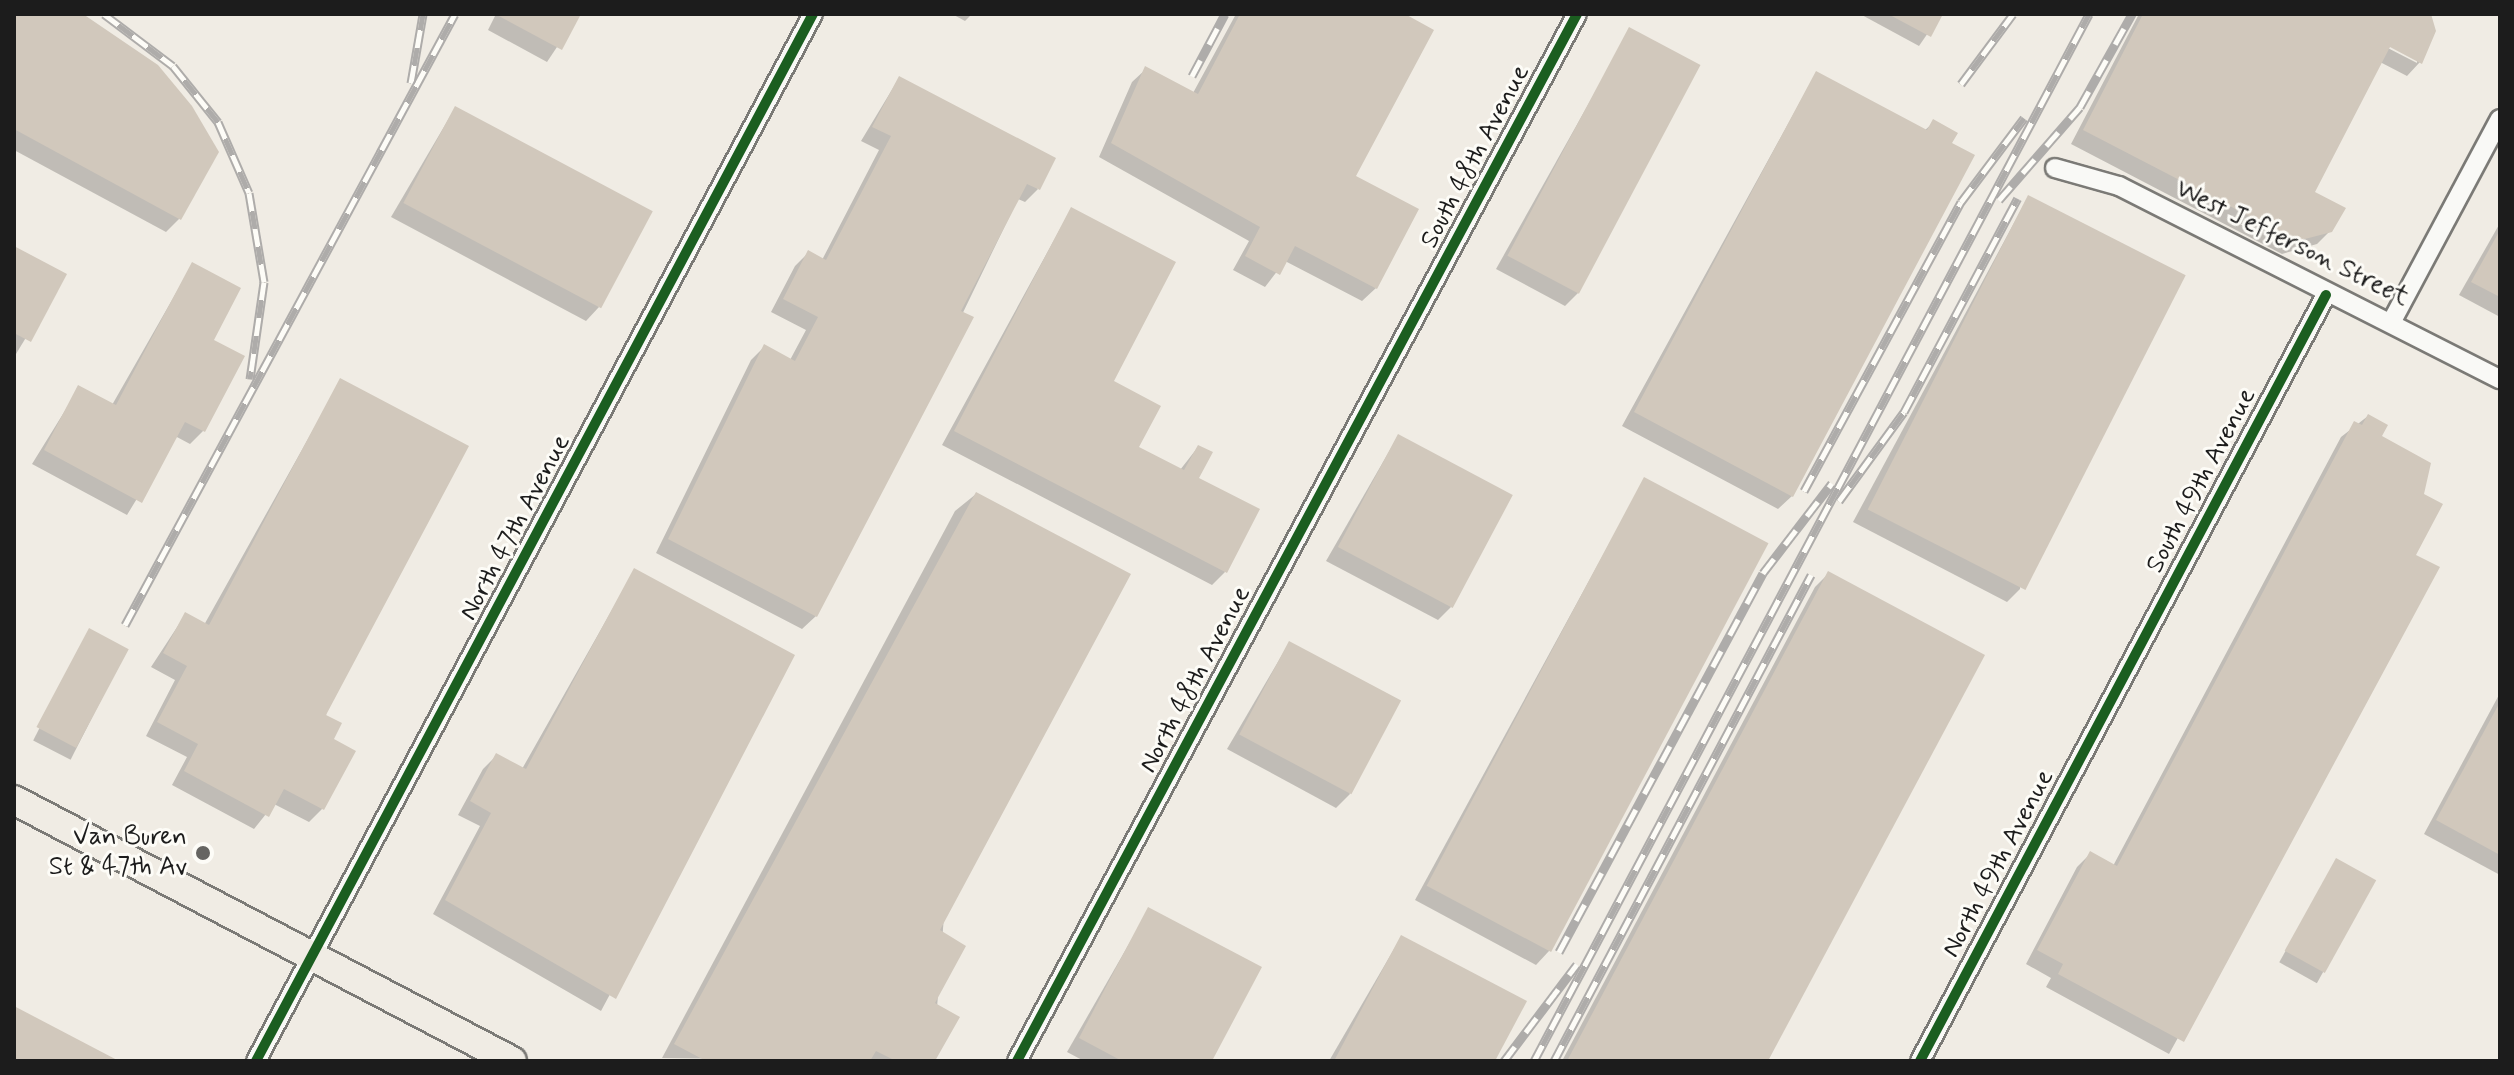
<!DOCTYPE html>
<style>
body{margin:0}
#map{position:relative;width:2514px;height:1075px;overflow:hidden;background:#f0ece4;font-family:Mynerve,sans-serif}
div>[style]{position:absolute}
.shadow>*{inset:0;background:#0003;transform-origin:0 0}
.building>*{inset:0;background:#d1c8bc;transform-origin:0 0}
.roads{filter:drop-shadow(2px 0 #7b7a76) drop-shadow(-2px 0 #7b7a76) drop-shadow(0 2px #7b7a76) drop-shadow(0 -2px #7b7a76)}
.street>*{height:18px;margin:-9px;padding:0 9px;transform-origin:9px;border-radius:9px;background:#f9f9f6}
.primary>*{height:28px;margin:-14px;padding:0 14px;transform-origin:14px;border-radius:14px;background:#f0ece4}
.rail>*{height:9px;margin-top:-4.5px;transform-origin:0;background:repeating-linear-gradient(90deg,#fdfcf7 0 18px,#aeacaa 0 36px);box-sizing:border-box;border-block:2px solid #aeacaa}
.cycleway>*{height:10px;margin:-5px;padding:0 5px;transform-origin:5px;border-radius:5px;background:#1b5e20}
.dots>*{width:22px;height:22px;translate:-50% -50%;box-sizing:border-box;border:4px solid #fdfcf7;border-radius:50%}
span{translate:-50% -50%;white-space:nowrap;text-align:center;line-height:1.15;-webkit-text-stroke:6px #fdfcf7;paint-order:stroke}
.street-label{font-size:26px;color:#1c1c1c}
.poi-label{font-size:26px;color:#1c1c1c}
.right{translate:-100% -50%;text-align:right}
.frame{position:absolute;inset:0;border:16px solid #1c1c1c;pointer-events:none}
</style>
<div id="map">
<div class="shadow">
<i style="clip-path:polygon(14px 14px,77px 14px,157px 67px,180px 218px,166px 232px,14px 150px)"></i>
<i style="clip-path:polygon(496px 14px,579px 14px,547px 62px,488px 30px)"></i>
<i style="clip-path:polygon(952px 14px,972px 14px,965px 21px)"></i>
<i style="clip-path:polygon(1236px 14px,1401px 14px,1353px 177px,1376px 288px,1362px 301px,1285px 261px,1265px 287px,1233px 270px,1249px 241px,1099px 157px,1132px 82px,1146px 69px,1193px 93px)"></i>
<i style="clip-path:polygon(1860px 14px,1941px 14px,1919px 46px)"></i>
<i style="clip-path:polygon(evenodd,2139px 14px,2429px 14px,2420px 62px,2407px 76px,2380px 62px,2312px 193px,2331px 230px,2317px 244px,2282px 254px,2071px 144px,2139px 14px,2382px 41px,2417px 59px,2417px 63px,2380px 44px,2382px 41px)"></i>
<i style="clip-path:polygon(1630px 30px,1578px 293px,1565px 306px,1496px 269px)"></i>
<i style="clip-path:polygon(1816px 73px,1924px 131px,1934px 122px,1950px 144px,1792px 496px,1778px 509px,1622px 426px)"></i>
<i style="clip-path:polygon(899px 78px,1038px 189px,1025px 202px,1018px 199px,816px 616px,802px 629px,656px 553px,751px 360px,764px 347px,790px 360px,806px 330px,771px 312px,795px 266px,808px 253px,822px 260px,879px 150px,861px 141px)"></i>
<i style="clip-path:polygon(455px 108px,599px 307px,586px 321px,391px 217px)"></i>
<i style="clip-path:polygon(2028px 197px,2020px 589px,2007px 602px,1853px 522px)"></i>
<i style="clip-path:polygon(1071px 209px,1111px 382px,1137px 448px,1180px 470px,1198px 447px,1197px 479px,1225px 572px,1212px 585px,942px 445px)"></i>
<i style="clip-path:polygon(2500px 223px,2500px 317px,2459px 295px)"></i>
<i style="clip-path:polygon(14px 249px,64px 275px,16px 354px,14px 353px)"></i>
<i style="clip-path:polygon(192px 265px,211px 341px,203px 431px,190px 444px,175px 436px,127px 515px,32px 464px,79px 388px,112px 405px)"></i>
<i style="clip-path:polygon(341px 380px,322px 809px,309px 822px,274px 804px,254px 829px,172px 785px,187px 757px,146px 736px,175px 680px,151px 667px,185px 615px,204px 625px)"></i>
<i style="clip-path:polygon(2368px 416px,2413px 556px,2437px 568px,2169px 1054px,2046px 987px,2051px 978px,2026px 964px,2077px 867px,2090px 854px,2113px 866px,2341px 437px)"></i>
<i style="clip-path:polygon(1398px 436px,1451px 607px,1438px 620px,1326px 561px)"></i>
<i style="clip-path:polygon(1644px 480px,1549px 951px,1536px 965px,1415px 900px)"></i>
<i style="clip-path:polygon(976px 494px,933px 1061px,662px 1058px,955px 511px)"></i>
<i style="clip-path:polygon(634px 571px,792px 655px,601px 1011px,433px 914px,480px 826px,458px 815px,483px 769px,496px 756px,522px 769px)"></i>
<i style="clip-path:polygon(1828px 574px,1766px 1061px,1562px 1061px,1815px 587px)"></i>
<i style="left:89px;top:631px;width:42px;height:123px;rotate:27deg"></i>
<i style="clip-path:polygon(1289px 643px,1350px 794px,1336px 808px,1227px 749px)"></i>
<i style="clip-path:polygon(2500px 693px,2500px 875px,2424px 834px)"></i>
<i style="left:2336px;top:860px;width:43px;height:117px;rotate:29deg"></i>
<i style="clip-path:polygon(1149px 909px,1210px 1061px,1084px 1061px,1067px 1052px)"></i>
<i style="clip-path:polygon(1401px 937px,1492px 1061px,1329px 1061px)"></i>
</div>
<div class="building">
<i style="clip-path:polygon(14px 14px,83px 14px,158px 65px,192px 106px,219px 152px,181px 220px,14px 129px)"></i>
<i style="clip-path:polygon(495px 14px,581px 14px,562px 50px)"></i>
<i style="clip-path:polygon(1240px 14px,1405px 14px,1434px 30px,1356px 176px,1419px 209px,1377px 289px,1295px 246px,1280px 275px,1245px 256px,1260px 227px,1111px 143px,1145px 66px,1198px 94px)"></i>
<i style="clip-path:polygon(1888px 14px,1943px 14px,1931px 37px)"></i>
<i style="clip-path:polygon(2143px 14px,2431px 14px,2436px 31px,2422px 64px,2390px 47px,2315px 192px,2346px 208px,2332px 232px,2297px 241px,2083px 130px)"></i>
<i style="left:1629px;top:27px;width:81px;height:259px;rotate:28deg"></i>
<i style="clip-path:polygon(1816px 71px,1927px 130px,1933px 119px,1958px 133px,1952px 143px,1975px 155px,1793px 497px,1634px 412px)"></i>
<i style="clip-path:polygon(899px 76px,1056px 158px,1040px 190px,1027px 184px,961px 311px,974px 317px,817px 617px,668px 539px,764px 344px,795px 361px,818px 317px,783px 299px,808px 250px,826px 260px,891px 136px,872px 127px)"></i>
<i style="left:455px;top:106px;width:224px;height:110px;rotate:28deg"></i>
<i style="left:2028px;top:195px;width:177px;height:353px;rotate:27deg"></i>
<i style="clip-path:polygon(1071px 207px,1176px 262px,1114px 381px,1161px 406px,1139px 447px,1184px 470px,1198px 445px,1213px 452px,1199px 478px,1260px 509px,1227px 573px,954px 431px)"></i>
<i style="clip-path:polygon(2500px 230px,2500px 297px,2471px 282px)"></i>
<i style="clip-path:polygon(14px 246px,67px 274px,31px 342px,14px 333px)"></i>
<i style="clip-path:polygon(192px 262px,241px 288px,214px 340px,245px 356px,205px 432px,185px 422px,142px 503px,44px 450px,78px 385px,116px 405px)"></i>
<i style="clip-path:polygon(340px 378px,469px 446px,326px 715px,342px 723px,334px 739px,356px 751px,324px 810px,284px 789px,269px 817px,184px 771px,198px 744px,157px 722px,187px 666px,163px 653px,185px 612px,209px 625px)"></i>
<i style="clip-path:polygon(2368px 414px,2388px 425px,2382px 436px,2431px 463px,2424px 494px,2443px 504px,2416px 555px,2440px 567px,2184px 1042px,2058px 974px,2063px 964px,2037px 950px,2090px 851px,2117px 866px,2354px 421px,2362px 425px)"></i>
<i style="left:1398px;top:434px;width:130px;height:128px;rotate:28deg"></i>
<i style="left:1644px;top:477px;width:141px;height:463px;rotate:28deg"></i>
<i style="clip-path:polygon(976px 492px,1131px 574px,940px 930px,966px 946px,935px 1003px,960px 1017px,935px 1061px,896px 1061px,876px 1051px,870px 1061px,706px 1061px,674px 1044px)"></i>
<i style="clip-path:polygon(634px 568px,795px 655px,616px 999px,445px 900px,491px 813px,470px 801px,496px 753px,526px 769px)"></i>
<i style="clip-path:polygon(1828px 571px,1985px 655px,1768px 1061px,1567px 1061px)"></i>
<i style="left:89px;top:628px;width:45px;height:112px;rotate:28deg"></i>
<i style="left:1289px;top:641px;width:127px;height:106px;rotate:28deg"></i>
<i style="clip-path:polygon(2500px 702px,2500px 855px,2436px 820px)"></i>
<i style="left:2336px;top:858px;width:46px;height:106px;rotate:29deg"></i>
<i style="clip-path:polygon(1148px 907px,1262px 967px,1212px 1061px,1122px 1061px,1079px 1038px)"></i>
<i style="clip-path:polygon(1401px 935px,1527px 1001px,1495px 1061px,1334px 1061px)"></i>
<i style="clip-path:polygon(14px 1006px,119px 1061px,14px 1061px)"></i>
</div>
<div class="roads">
<div class="street">
<i style="left:2055px;top:168px;width:66px;rotate:15.7deg"></i>
<i style="left:2119px;top:186px;width:427px;rotate:26.9deg"></i>
<i style="left:2392px;top:321px;width:229px;rotate:-61.9deg"></i>
<i style="left:256px;top:1061px;width:1186px;rotate:-61.99deg"></i>
<i style="left:1017px;top:1061px;width:1187px;rotate:-61.86deg"></i>
<i style="left:1920px;top:1061px;width:867px;rotate:-62.08deg"></i>
</div>
<div class="primary">
<i style="left:14px;top:800px;width:562px;rotate:27.66deg"></i>
</div>
</div>
<div class="rail">
<i style="left:104px;top:14px;width:86px;rotate:37deg"></i>
<i style="left:173px;top:66px;width:72px;rotate:51.2deg"></i>
<i style="left:218px;top:122px;width:77px;rotate:66.4deg"></i>
<i style="left:249px;top:193px;width:90px;rotate:80.4deg"></i>
<i style="left:264px;top:282px;width:98px;rotate:98.2deg"></i>
<i style="left:1192px;top:76px;width:70px;rotate:-62deg"></i>
<i style="left:411px;top:83px;width:70px;rotate:-80.1deg"></i>
<i style="left:1961px;top:84px;width:87px;rotate:-53.4deg"></i>
<i style="left:1999px;top:200px;width:123px;rotate:-48.9deg"></i>
<i style="left:2080px;top:107px;width:107px;rotate:-60.8deg"></i>
<i style="left:1804px;top:491px;width:329px;rotate:-61.5deg"></i>
<i style="left:1961px;top:202px;width:105px;rotate:-53.1deg"></i>
<i style="left:1839px;top:501px;width:110px;rotate:-53.9deg"></i>
<i style="left:1904px;top:412px;width:242px;rotate:-62deg"></i>
<i style="left:125px;top:625px;width:694px;rotate:-61.63deg"></i>
<i style="left:1559px;top:952px;width:430px;rotate:-61.7deg"></i>
<i style="left:1763px;top:573px;width:113px;rotate:-52.5deg"></i>
<i style="left:1504px;top:1061px;width:121px;rotate:-53deg"></i>
<i style="left:1534px;top:1061px;width:1185px;rotate:-62.07deg"></i>
<i style="left:1554px;top:1061px;width:550px;rotate:-62.13deg"></i>
</div>
<div class="cycleway">
<i style="left:256px;top:1061px;width:1186px;rotate:-61.99deg"></i>
<i style="left:1017px;top:1061px;width:1187px;rotate:-61.86deg"></i>
<i style="left:1920px;top:1061px;width:867px;rotate:-62.08deg"></i>
</div>
<div class="dots">
<i style="left:203px;top:853px;background:#666562"></i>
</div>
<div class="street-label">
<span style="left:1476px;top:157px;rotate:-62deg">South 48th Avenue</span>
<span style="left:2292px;top:244px;rotate:26deg">West Jefferson Street</span>
<span style="left:2202px;top:481px;rotate:-62deg">South 49th Avenue</span>
<span style="left:516px;top:528px;rotate:-62deg">North 47th Avenue</span>
<span style="left:1196px;top:680px;rotate:-62deg">North 48th Avenue</span>
<span style="left:1999px;top:864px;rotate:-62deg">North 49th Avenue</span>
</div>
<div class="poi-label">
<span class="right" style="left:187px;top:853px">Van Buren<br>St &amp; 47th Av</span>
</div>
<div class="frame"></div>
</div>
